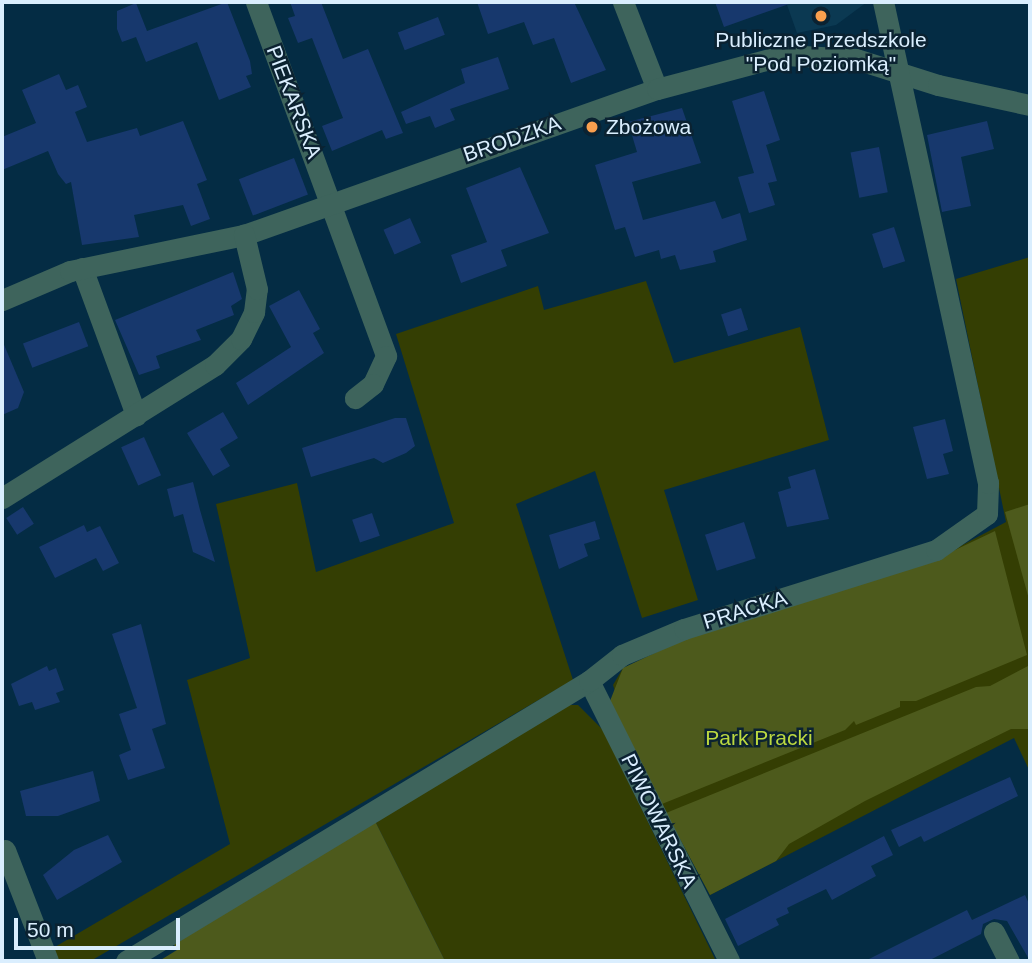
<!DOCTYPE html>
<meta charset="utf-8">
<style>
body{margin:0}
#map{position:relative;width:1032px;height:963px;overflow:hidden;background:#042c44;font-family:Helvetica,sans-serif}
div>[style]{position:absolute}
.built>*{inset:0;background:#0b3952}
.green>*{inset:0;background:#343e03}
.forest>*{inset:0;background:#4d5a1c}
.building>*{inset:0;background:#17386d;transform-origin:0 0}
.minor>*{height:21px;margin:-10.5px;padding:0 10.5px;transform-origin:10.5px;border-radius:10.5px;background:#3e645c}
.dots>*{width:19px;height:19px;translate:-50% -50%;box-sizing:border-box;border:4px solid #0b2231;border-radius:50%}
span{translate:-50% -50%;white-space:nowrap;text-align:center;line-height:1.15;-webkit-text-stroke:5px #0b2231;paint-order:stroke}
.poi-label{font-size:21px;color:#daeefe}
.left{translate:0 -50%;text-align:left}
.street-label{font-size:21px;color:#daeefe}
.park-label{font-size:21px;color:#bbd840}
.frame{position:absolute;inset:0;border:4px solid #daeefe;pointer-events:none}
.scale{position:absolute;left:14px;top:918px;width:166px;height:32px;box-sizing:border-box;border:4px solid #daeefe;border-top:0;padding-left:9px;font-size:21px;line-height:24px;white-space:nowrap;color:#daeefe;-webkit-text-stroke:5px #0b2231;paint-order:stroke}
</style>
<div id="map">
<div class="built">
<i style="clip-path:polygon(786px 2px,867px 2px,836px 25px,797px 33px)"></i>
</div>
<div class="green">
<i style="clip-path:polygon(1030px 257px,1030px 772px,1014px 738px,710px 895px,636px 755px,613px 685px,623px 668px,934px 560px,1006px 522px,956px 279px)"></i>
<i style="clip-path:polygon(646px 281px,674px 363px,800px 327px,829px 440px,664px 490px,698px 600px,642px 618px,595px 471px,516px 504px,573px 680px,94px 959px,49px 961px,43px 954px,230px 844px,187px 680px,250px 658px,216px 504px,297px 483px,316px 572px,454px 523px,396px 334px,538px 286px,544px 310px)"></i>
<i style="clip-path:polygon(565px 705px,578px 705px,603px 730px,716px 961px,445px 961px,375px 821px)"></i>
</div>
<div class="forest">
<i style="clip-path:polygon(1030px 504px,1030px 603px,1005px 512px)"></i>
<i style="clip-path:polygon(995px 531px,1027px 655px,916px 701px,900px 701px,900px 707px,856px 725px,854px 721px,845px 730px,662px 804px,610px 701px,623px 668px,682px 640px,934px 560px)"></i>
<i style="clip-path:polygon(1030px 665px,1030px 729px,1011px 729px,865px 801px,789px 844px,776px 861px,710px 895px,666px 813px,976px 687px,990px 686px)"></i>
<i style="clip-path:polygon(375px 821px,445px 961px,159px 961px,177px 950px,173px 943px)"></i>
</div>
<div class="building">
<i style="clip-path:polygon(227px 2px,250px 61px,252px 74px,246px 76px,251px 87px,219px 100px,197px 42px,146px 62px,136px 37px,122px 42px,117px 29px,117px 11px,136px 3px,147px 31px)"></i>
<i style="clip-path:polygon(290px 2px,321px 2px,343px 59px,368px 49px,403px 133px,386px 139px,382px 130px,332px 151px,322px 126px,343px 118px,312px 38px,298px 43px,288px 18px,295px 16px)"></i>
<i style="clip-path:polygon(477px 2px,574px 2px,606px 70px,571px 83px,554px 38px,533px 45px,524px 22px,488px 34px)"></i>
<i style="clip-path:polygon(715px 2px,789px 2px,789px 4px,724px 27px)"></i>
<i style="left:438px;top:17px;width:19px;height:43px;rotate:69deg"></i>
<i style="clip-path:polygon(498px 57px,509px 89px,450px 109px,455px 120px,435px 128px,430px 116px,406px 124px,401px 112px,465px 83px,461px 69px)"></i>
<i style="clip-path:polygon(59px 74px,66px 90px,78px 85px,87px 107px,75px 112px,87px 142px,137px 128px,140px 136px,183px 121px,207px 180px,197px 184px,210px 219px,191px 226px,183px 205px,134px 215px,139px 237px,82px 245px,71px 182px,66px 184px,58px 174px,48px 151px,2px 170px,2px 137px,36px 123px,22px 90px)"></i>
<i style="clip-path:polygon(764px 91px,780px 140px,766px 145px,777px 181px,768px 183px,775px 205px,749px 213px,738px 177px,754px 173px,732px 101px)"></i>
<i style="clip-path:polygon(682px 108px,701px 163px,632px 182px,643px 220px,715px 201px,722px 219px,740px 213px,747px 240px,713px 251px,716px 262px,680px 270px,675px 255px,661px 259px,659px 250px,635px 257px,625px 227px,615px 230px,595px 165px,637px 152px,628px 122px)"></i>
<i style="clip-path:polygon(987px 121px,994px 149px,961px 157px,971px 206px,942px 212px,927px 135px)"></i>
<i style="left:879px;top:147px;width:46px;height:29px;rotate:79deg"></i>
<i style="left:294px;top:158px;width:39px;height:59px;rotate:69deg"></i>
<i style="clip-path:polygon(520px 167px,549px 233px,501px 250px,507px 266px,461px 283px,451px 255px,487px 242px,466px 188px)"></i>
<i style="left:410px;top:218px;width:27px;height:29px;rotate:66deg"></i>
<i style="left:894px;top:227px;width:36px;height:23px;rotate:72deg"></i>
<i style="clip-path:polygon(233px 272px,242px 299px,231px 306px,234px 315px,196px 330px,201px 340px,156px 356px,160px 368px,139px 375px,115px 320px)"></i>
<i style="clip-path:polygon(299px 290px,320px 329px,313px 333px,324px 353px,248px 405px,236px 383px,291px 347px,269px 306px)"></i>
<i style="left:741px;top:308px;width:23px;height:21px;rotate:72deg"></i>
<i style="left:79px;top:322px;width:26px;height:60px;rotate:69deg"></i>
<i style="clip-path:polygon(2px 340px,24px 392px,18px 408px,2px 415px)"></i>
<i style="clip-path:polygon(223px 412px,238px 438px,220px 449px,230px 466px,213px 476px,187px 433px)"></i>
<i style="clip-path:polygon(395px 418px,406px 418px,415px 446px,406px 453px,383px 463px,374px 458px,311px 477px,302px 448px)"></i>
<i style="clip-path:polygon(945px 419px,953px 451px,943px 454px,949px 474px,927px 479px,913px 427px)"></i>
<i style="left:144px;top:437px;width:42px;height:25px;rotate:66deg"></i>
<i style="clip-path:polygon(815px 469px,829px 519px,787px 527px,778px 492px,791px 488px,788px 477px)"></i>
<i style="clip-path:polygon(193px 482px,200px 510px,215px 562px,193px 552px,183px 514px,174px 517px,167px 489px)"></i>
<i style="left:23px;top:507px;width:20px;height:20px;rotate:57deg"></i>
<i style="left:372px;top:513px;width:24px;height:21px;rotate:71deg"></i>
<i style="clip-path:polygon(595px 521px,600px 539px,584px 544px,588px 556px,559px 569px,549px 535px)"></i>
<i style="left:744px;top:522px;width:38px;height:41px;rotate:72deg"></i>
<i style="clip-path:polygon(84px 525px,87px 532px,100px 526px,119px 563px,103px 571px,96px 558px,55px 578px,39px 547px)"></i>
<i style="clip-path:polygon(141px 624px,166px 724px,152px 729px,165px 768px,128px 780px,119px 755px,131px 750px,119px 714px,137px 708px,112px 634px)"></i>
<i style="clip-path:polygon(47px 666px,49px 671px,56px 668px,64px 690px,56px 693px,60px 702px,35px 710px,32px 702px,19px 706px,11px 684px)"></i>
<i style="clip-path:polygon(93px 771px,100px 801px,58px 816px,26px 816px,20px 791px)"></i>
<i style="clip-path:polygon(1010px 777px,1018px 796px,924px 842px,921px 836px,899px 847px,891px 830px)"></i>
<i style="clip-path:polygon(108px 835px,122px 862px,57px 900px,43px 875px,74px 850px)"></i>
<i style="clip-path:polygon(884px 836px,893px 855px,871px 866px,876px 876px,832px 900px,826px 889px,787px 908px,789px 913px,776px 919px,779px 925px,738px 946px,725px 919px)"></i>
<i style="clip-path:polygon(1025px 895px,1030px 906px,1030px 961px,1007px 921px,994px 919px,983px 924px,981px 934px,928px 961px,865px 961px,967px 910px,972px 920px)"></i>
</div>
<div class="minor">
<i style="left:256px;top:2px;width:377px;rotate:69.8deg"></i>
<i style="left:386px;top:356px;width:31px;rotate:115deg"></i>
<i style="left:373px;top:384px;width:23px;rotate:142deg"></i>
<i style="left:623px;top:2px;width:93px;rotate:68.7deg"></i>
<i style="left:82px;top:268px;width:157px;rotate:69.8deg"></i>
<i style="left:2px;top:300px;width:74px;rotate:-23.1deg"></i>
<i style="left:70px;top:271px;width:178px;rotate:-11.7deg"></i>
<i style="left:244px;top:235px;width:438px;rotate:-19.5deg"></i>
<i style="left:657px;top:89px;width:132px;rotate:-14.9deg"></i>
<i style="left:785px;top:55px;width:71px;rotate:3.2deg"></i>
<i style="left:856px;top:59px;width:86px;rotate:17.6deg"></i>
<i style="left:938px;top:85px;width:94px;rotate:12.3deg"></i>
<i style="left:2px;top:498px;width:251px;rotate:-32deg"></i>
<i style="left:215px;top:365px;width:37px;rotate:-45deg"></i>
<i style="left:241px;top:339px;width:30px;rotate:-64deg"></i>
<i style="left:254px;top:312px;width:23px;rotate:-83deg"></i>
<i style="left:257px;top:289px;width:56px;rotate:-103.5deg"></i>
<i style="left:589px;top:681px;width:313px;rotate:63.4deg"></i>
<i style="left:5px;top:850px;width:119px;rotate:68.8deg"></i>
<i style="left:994px;top:932px;width:33px;rotate:63deg"></i>
<i style="left:126px;top:961px;width:541px;rotate:-31.16deg"></i>
<i style="left:589px;top:681px;width:42px;rotate:-38.2deg"></i>
<i style="left:622px;top:655px;width:67px;rotate:-22.8deg"></i>
<i style="left:684px;top:629px;width:264px;rotate:-17.4deg"></i>
<i style="left:936px;top:550px;width:62px;rotate:-35.2deg"></i>
<i style="left:987px;top:514px;width:31px;rotate:-88deg"></i>
<i style="left:988px;top:483px;width:492px;rotate:-102.3deg"></i>
</div>
<div class="dots">
<i style="left:821px;top:16px;background:#fa9f4e"></i>
<i style="left:592px;top:127px;background:#fa9f4e"></i>
</div>
<div class="poi-label">
<span style="left:821px;top:52px">Publiczne Przedszkole<br>"Pod Poziomką"</span>
<span class="left" style="left:606px;top:127px">Zbożowa</span>
</div>
<div class="street-label">
<span style="left:294px;top:102px;rotate:69deg">PIEKARSKA</span>
<span style="left:512px;top:139px;rotate:-19deg">BRODZKA</span>
<span style="left:745px;top:610px;rotate:-17deg">PRACKA</span>
<span style="left:659px;top:821px;rotate:64deg">PIWOWARSKA</span>
</div>
<div class="park-label">
<span style="left:759px;top:738px">Park Pracki</span>
</div>
<div class="frame"></div>
<div class="scale">50 m</div>
</div>
